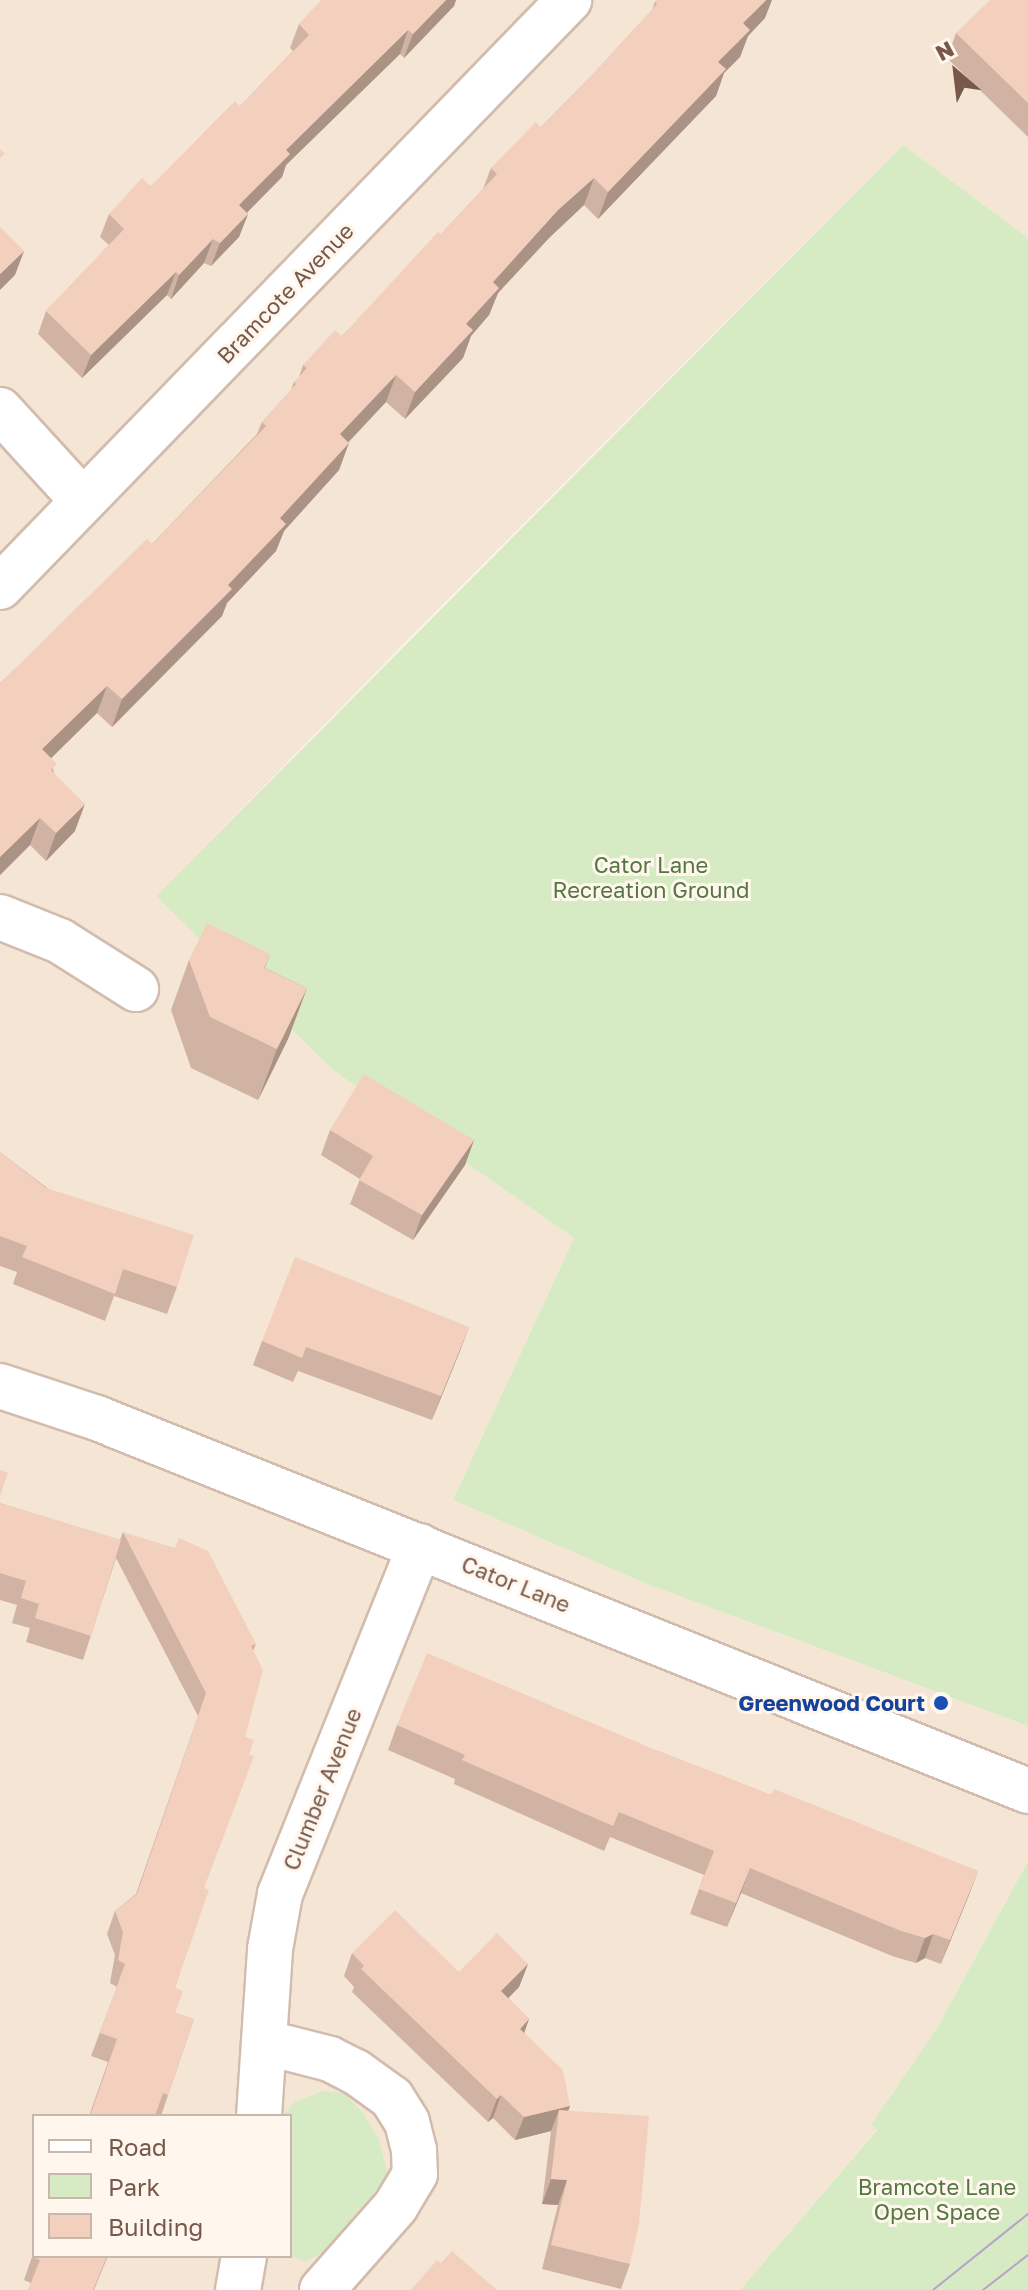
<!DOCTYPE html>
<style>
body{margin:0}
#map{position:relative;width:1028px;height:2290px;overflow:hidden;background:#fdf3e7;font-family:"Golos Text",sans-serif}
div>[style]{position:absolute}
.residential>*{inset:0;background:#f5e5d5}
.green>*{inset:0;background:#d6ebc4}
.roads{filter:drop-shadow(2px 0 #d1bcae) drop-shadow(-2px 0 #d1bcae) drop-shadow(0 2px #d1bcae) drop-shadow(0 -2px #d1bcae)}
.minor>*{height:44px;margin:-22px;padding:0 22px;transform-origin:22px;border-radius:22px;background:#fff}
.tram>*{height:2px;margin:-1px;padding:0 1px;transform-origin:1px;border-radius:1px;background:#b5a4c7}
.wall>*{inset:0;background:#d1b3a3}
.shaded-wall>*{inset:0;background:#aa9285}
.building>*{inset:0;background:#f3d0be}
.dots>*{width:22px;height:22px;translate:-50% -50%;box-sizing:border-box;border:4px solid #fff7ed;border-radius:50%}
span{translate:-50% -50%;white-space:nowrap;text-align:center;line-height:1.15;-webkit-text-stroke:6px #fff7ed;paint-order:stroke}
.street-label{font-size:22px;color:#77584a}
.park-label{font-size:22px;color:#52773f}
.transit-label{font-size:22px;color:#164399;font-weight:700}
.right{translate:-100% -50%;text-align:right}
.legend{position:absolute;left:32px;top:2114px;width:260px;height:144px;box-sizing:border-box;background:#fff7ed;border:2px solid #c9b7ac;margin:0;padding:10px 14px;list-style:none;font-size:24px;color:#77584a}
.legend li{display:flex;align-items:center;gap:16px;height:40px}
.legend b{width:40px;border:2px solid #c9b7ac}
.north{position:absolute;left:916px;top:32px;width:80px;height:80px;-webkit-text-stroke:6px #fff7ed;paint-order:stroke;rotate:332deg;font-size:22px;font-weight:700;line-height:32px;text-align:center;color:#77584a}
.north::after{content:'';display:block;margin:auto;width:28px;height:36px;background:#77584a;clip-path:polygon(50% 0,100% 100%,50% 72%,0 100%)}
</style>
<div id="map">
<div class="residential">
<i style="clip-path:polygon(evenodd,0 0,1028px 0,1028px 238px,903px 145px,444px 603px,156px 896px,333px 1070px,574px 1238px,453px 1500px,647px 1584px,1028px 1726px,1028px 1861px,890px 2114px,740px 2290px,0 2290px,0 0,34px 2116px,290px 2116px,290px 2256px,34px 2256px,34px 2116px)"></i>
</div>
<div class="green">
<i style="clip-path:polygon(903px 145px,1028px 238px,1028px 1726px,647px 1584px,453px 1500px,574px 1238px,333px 1070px,156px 896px)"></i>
<i style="clip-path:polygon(1028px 1861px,1028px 2290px,740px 2290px,877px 2130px,871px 2125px,937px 2028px)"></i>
<i style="clip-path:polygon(322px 2091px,344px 2093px,363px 2113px,379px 2139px,388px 2176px,322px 2253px,305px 2262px,290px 2255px,290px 2116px,282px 2116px,295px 2102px)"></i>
</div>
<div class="roads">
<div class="minor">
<i style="left:0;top:410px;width:123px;rotate:47.6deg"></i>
<i style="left:0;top:587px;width:818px;rotate:-45.89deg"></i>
<i style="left:0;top:917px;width:65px;rotate:21.8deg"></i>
<i style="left:60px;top:941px;width:90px;rotate:32.3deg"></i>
<i style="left:0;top:1386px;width:102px;rotate:18.3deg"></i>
<i style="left:97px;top:1418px;width:1003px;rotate:21.83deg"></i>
<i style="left:264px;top:2042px;width:68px;rotate:14.4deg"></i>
<i style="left:330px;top:2059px;width:29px;rotate:27deg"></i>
<i style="left:356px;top:2072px;width:44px;rotate:35.8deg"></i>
<i style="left:392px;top:2098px;width:28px;rotate:58deg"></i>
<i style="left:407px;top:2122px;width:29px;rotate:76deg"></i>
<i style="left:414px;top:2150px;width:24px;rotate:88deg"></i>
<i style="left:415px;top:2174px;width:37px;rotate:121deg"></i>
<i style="left:396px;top:2206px;width:112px;rotate:131.4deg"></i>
<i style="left:259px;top:2116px;width:167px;rotate:-86.2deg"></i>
<i style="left:270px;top:1949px;width:56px;rotate:-79.7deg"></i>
<i style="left:280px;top:1894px;width:375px;rotate:-68.1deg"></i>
<i style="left:238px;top:2290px;width:35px;rotate:-80deg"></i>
</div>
</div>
<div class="tram">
<i style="left:933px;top:2290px;width:122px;rotate:-38.7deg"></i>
<i style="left:983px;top:2290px;width:57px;rotate:-37.9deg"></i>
</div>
<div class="wall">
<i style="clip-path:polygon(322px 0,456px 0,454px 6px,404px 58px,400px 54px,286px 165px,282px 177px,247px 212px,248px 214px,239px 237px,211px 266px,204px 263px,171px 299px,167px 295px,82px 378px,38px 334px,46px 311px,109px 245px,100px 237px,109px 214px,151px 186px,240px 106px,293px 51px,290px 48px,299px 24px)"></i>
<i style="clip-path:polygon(1028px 0,1028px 137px,947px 58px,956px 33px)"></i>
<i style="clip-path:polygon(655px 2px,765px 18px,748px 36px,740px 57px,724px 73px,716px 96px,598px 219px,584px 205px,549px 238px,498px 293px,489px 315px,471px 336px,463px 358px,405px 419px,386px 402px,349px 442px,339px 470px,284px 531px,276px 551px,227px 603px,222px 616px,112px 727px,97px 713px,51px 758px,54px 773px,75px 831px,46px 861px,30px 845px,0 875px,0 683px,152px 544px,257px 434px,262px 422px,291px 390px,294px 382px,299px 377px,303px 365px,342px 336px,441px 234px,483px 189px,491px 168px,541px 127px,595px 72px,652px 10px)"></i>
<i style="clip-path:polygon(270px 954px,265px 968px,307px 988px,288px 1039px,258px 1100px,191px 1068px,171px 1010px,189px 960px)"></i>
<i style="clip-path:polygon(330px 1130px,474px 1140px,465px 1165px,413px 1240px,350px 1204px,360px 1179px,321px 1155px)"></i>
<i style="clip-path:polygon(0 1152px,177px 1287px,167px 1314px,114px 1296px,105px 1321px,13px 1284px,17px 1272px,0 1266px)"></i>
<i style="clip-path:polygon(469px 1327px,432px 1420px,298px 1371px,293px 1382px,253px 1365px,262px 1341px)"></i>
<i style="clip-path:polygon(0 1503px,120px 1540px,123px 1532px,256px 1644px,253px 1651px,204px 1888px,175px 1988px,175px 2013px,194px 2019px,161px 2116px,89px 2116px,108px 2062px,91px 2056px,117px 1987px,110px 1983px,115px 1955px,107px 1934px,115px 1911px,136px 1894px,198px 1716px,116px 1558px,83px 1660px,26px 1642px,30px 1628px,12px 1623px,17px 1605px,0 1600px)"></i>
<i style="clip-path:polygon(397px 1725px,658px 1751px,771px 1795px,978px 1871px,941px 1964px,925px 1958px,916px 1963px,892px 1956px,741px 1893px,727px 1927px,690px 1914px,704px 1875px,610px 1837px,604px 1851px,454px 1784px,455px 1779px,388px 1750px)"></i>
<i style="clip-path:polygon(352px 1953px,459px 1972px,528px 1964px,519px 1987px,508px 1998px,529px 2019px,524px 2033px,570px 2106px,568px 2111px,630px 2264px,621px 2289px,542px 2269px,558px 2205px,542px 2204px,551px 2131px,515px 2140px,493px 2118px,488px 2122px,352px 1992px,354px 1987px,344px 1976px)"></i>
<i style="clip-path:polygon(34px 2251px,108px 2256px,94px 2290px,28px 2290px,31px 2283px,24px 2280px)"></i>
</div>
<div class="shaded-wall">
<i style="clip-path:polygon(446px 0,456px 0,454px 6px,404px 58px,413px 34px)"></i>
<i style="clip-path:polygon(766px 0,772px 0,765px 18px,748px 36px,740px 57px,724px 73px,716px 96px,598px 219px,608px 192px,718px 62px,743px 23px)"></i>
<i style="clip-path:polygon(408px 30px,400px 54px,286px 165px,282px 177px,231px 229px,239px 205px,286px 150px)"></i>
<i style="clip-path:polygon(594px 178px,584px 205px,549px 238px,498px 293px,489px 315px,471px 336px,463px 358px,405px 419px,415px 392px,466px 324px,493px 282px,558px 210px)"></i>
<i style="clip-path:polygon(248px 214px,239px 237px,211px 266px,220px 243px)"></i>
<i style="clip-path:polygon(213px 239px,204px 263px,171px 299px,179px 275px)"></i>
<i style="clip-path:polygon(24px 251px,15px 275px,0 290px,0 274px)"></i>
<i style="clip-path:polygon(176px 272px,167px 295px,82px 378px,91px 355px)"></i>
<i style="clip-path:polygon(396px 375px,386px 402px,330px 461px,340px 434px)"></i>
<i style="clip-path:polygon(349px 443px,339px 470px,284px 531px,276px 551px,227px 603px,222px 616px,112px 727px,122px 699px,280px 518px)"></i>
<i style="clip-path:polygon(107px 686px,97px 713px,32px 777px,42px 749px)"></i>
<i style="clip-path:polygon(85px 804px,75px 831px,46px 861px,56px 833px)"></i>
<i style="clip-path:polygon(40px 818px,30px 845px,0 875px,0 857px)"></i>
<i style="clip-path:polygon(307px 988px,288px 1039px,258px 1100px,277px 1049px)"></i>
<i style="clip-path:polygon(474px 1140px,465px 1165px,413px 1240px,422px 1215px)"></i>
<i style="clip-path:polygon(469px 1327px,460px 1351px,432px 1420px,441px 1396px)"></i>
<i style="clip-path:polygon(750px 1868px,741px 1893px,727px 1927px,736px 1903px)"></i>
<i style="clip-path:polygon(978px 1871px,969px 1895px,941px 1964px,950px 1940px)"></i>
<i style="clip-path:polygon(933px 1934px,925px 1958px,916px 1963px,925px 1938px)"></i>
<i style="clip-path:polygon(528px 1964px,519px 1987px,493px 2014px,501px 1991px)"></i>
<i style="clip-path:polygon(529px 2019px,521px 2042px,520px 2029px)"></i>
<i style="clip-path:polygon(501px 2095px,493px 2118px,488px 2122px,497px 2099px)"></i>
<i style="clip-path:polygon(570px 2106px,562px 2128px,559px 2110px,551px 2131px,515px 2140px,524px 2117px)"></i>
<i style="clip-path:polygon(551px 2179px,567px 2180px,558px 2205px,542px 2204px)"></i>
</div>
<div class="building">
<i style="clip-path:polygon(322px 0,446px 0,413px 34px,408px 30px,286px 150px,290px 154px,239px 205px,248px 214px,220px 243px,213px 239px,179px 275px,176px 272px,91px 355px,46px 311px,124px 229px,109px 214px,142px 178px,151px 186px,235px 101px,240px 106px,309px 35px,299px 24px)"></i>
<i style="clip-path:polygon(656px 0,766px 0,743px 23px,750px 30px,718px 62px,726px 69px,608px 192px,594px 178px,558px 210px,493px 282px,499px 288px,466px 324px,473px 330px,415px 392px,396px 375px,340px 434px,349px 443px,280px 518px,286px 524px,228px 585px,232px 589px,122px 699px,107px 686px,42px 749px,57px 764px,51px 770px,85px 804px,56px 833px,40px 818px,0 857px,0 683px,147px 539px,152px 544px,266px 426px,262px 422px,296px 384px,294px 382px,307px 368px,303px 365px,335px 330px,342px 336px,438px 232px,441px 234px,497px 174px,491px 168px,536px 122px,541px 127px,595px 72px,657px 4px,655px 2px)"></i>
<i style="clip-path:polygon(990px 0,1028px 0,1028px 103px,956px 33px)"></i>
<i style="clip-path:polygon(0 149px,5px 154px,0 158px)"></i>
<i style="clip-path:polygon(0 227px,24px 251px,0 274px)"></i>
<i style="clip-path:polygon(207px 923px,270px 954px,264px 968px,307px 988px,277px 1049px,210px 1017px,189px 960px)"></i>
<i style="clip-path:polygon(364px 1074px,474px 1140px,422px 1215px,359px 1180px,373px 1156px,330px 1130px)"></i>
<i style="clip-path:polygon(0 1152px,46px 1188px,194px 1235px,177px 1287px,123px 1269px,115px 1294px,22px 1257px,27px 1246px,0 1236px)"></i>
<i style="clip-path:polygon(295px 1257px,469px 1327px,441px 1396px,306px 1347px,302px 1358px,262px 1341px)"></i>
<i style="clip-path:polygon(0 1470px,8px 1473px,0 1496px)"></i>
<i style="clip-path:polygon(0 1503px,121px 1540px,91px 1636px,35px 1618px,39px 1604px,21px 1598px,26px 1581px,0 1573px)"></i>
<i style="clip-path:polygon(123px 1532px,175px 1548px,179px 1538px,208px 1551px,256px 1644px,251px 1646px,263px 1670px,245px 1737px,254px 1740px,249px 1755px,254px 1756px,204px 1888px,209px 1890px,175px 1988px,183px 1991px,175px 2013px,194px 2019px,168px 2095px,163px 2093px,155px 2116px,90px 2116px,117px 2039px,100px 2033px,125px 1964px,118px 1960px,123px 1932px,115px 1911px,137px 1894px,206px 1693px)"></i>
<i style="clip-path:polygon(427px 1653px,658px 1751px,771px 1795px,774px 1789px,978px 1871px,950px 1940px,933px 1934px,925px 1938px,901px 1931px,750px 1868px,736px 1903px,699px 1889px,714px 1851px,619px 1812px,613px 1826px,462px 1760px,465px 1755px,397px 1725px)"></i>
<i style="clip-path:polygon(395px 1910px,459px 1972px,497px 1933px,528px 1964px,501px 1991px,529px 2019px,520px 2029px,563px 2070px,570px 2106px,524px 2117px,501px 2095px,497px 2099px,361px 1969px,364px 1966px,352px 1953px)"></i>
<i style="clip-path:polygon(559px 2110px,649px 2116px,639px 2224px,630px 2264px,551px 2245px,567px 2180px,551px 2179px)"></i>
<i style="clip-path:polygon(452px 2251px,497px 2290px,411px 2290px,437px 2260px,441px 2263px)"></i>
<i style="clip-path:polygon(34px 2252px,34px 2256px,107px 2256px,93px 2290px,28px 2290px,40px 2260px,32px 2257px)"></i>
</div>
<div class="dots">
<i style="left:941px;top:1703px;background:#1a4fb4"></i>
</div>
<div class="street-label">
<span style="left:285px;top:293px;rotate:-46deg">Bramcote Avenue</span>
<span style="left:516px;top:1584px;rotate:22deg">Cator Lane</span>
<span style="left:322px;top:1789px;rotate:-68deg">Clumber Avenue</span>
</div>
<div class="park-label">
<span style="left:651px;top:877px">Cator Lane<br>Recreation Ground</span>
<span style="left:937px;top:2199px">Bramcote Lane<br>Open Space</span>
</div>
<div class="transit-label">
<span class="right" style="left:925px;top:1703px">Greenwood Court</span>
</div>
<ul class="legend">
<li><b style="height:10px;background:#fff"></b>Road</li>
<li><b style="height:22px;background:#d6ebc4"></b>Park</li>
<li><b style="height:22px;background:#f3d0be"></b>Building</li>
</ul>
<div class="north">N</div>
</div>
